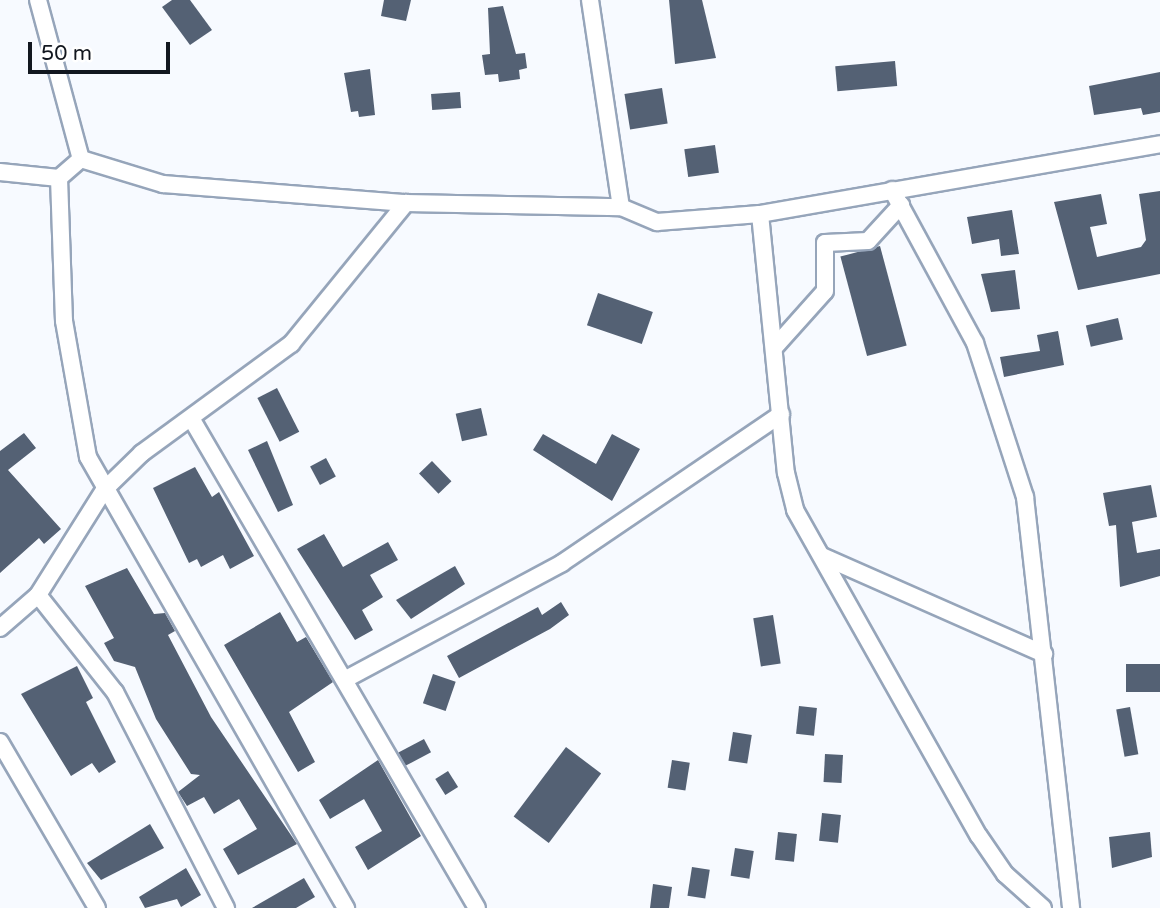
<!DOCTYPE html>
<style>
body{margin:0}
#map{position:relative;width:1160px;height:908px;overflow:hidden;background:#f7faff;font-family:"Varela Round",sans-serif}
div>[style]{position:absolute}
.building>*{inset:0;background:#546174;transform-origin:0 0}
.roads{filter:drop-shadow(2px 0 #96a5ba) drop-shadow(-2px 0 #96a5ba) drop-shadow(0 2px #96a5ba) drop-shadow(0 -2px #96a5ba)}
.street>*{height:16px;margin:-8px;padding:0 8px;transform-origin:8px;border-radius:8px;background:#fff}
span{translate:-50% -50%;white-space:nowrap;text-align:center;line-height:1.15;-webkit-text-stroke:7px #fff;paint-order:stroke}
.scale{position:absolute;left:28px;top:42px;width:142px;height:32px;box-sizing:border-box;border:4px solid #12171f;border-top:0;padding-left:9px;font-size:21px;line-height:24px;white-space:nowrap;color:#12171f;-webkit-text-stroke:5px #fff;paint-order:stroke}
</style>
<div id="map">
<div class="building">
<i style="clip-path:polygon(172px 0,190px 0,212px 30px,190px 45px,162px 7px)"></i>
<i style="clip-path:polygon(384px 0,411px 0,406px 21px,381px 16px)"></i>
<i style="clip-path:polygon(669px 0,702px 0,716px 58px,675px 64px)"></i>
<i style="clip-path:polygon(503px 6px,516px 54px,525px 53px,527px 68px,519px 70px,520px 79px,499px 82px,498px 74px,485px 75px,482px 55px,490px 54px,488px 8px)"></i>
<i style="left:895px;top:61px;width:25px;height:60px;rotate:85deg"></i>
<i style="clip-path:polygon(370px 69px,375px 115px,359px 117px,358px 111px,351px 112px,344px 73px)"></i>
<i style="clip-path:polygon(1160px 72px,1160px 112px,1143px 115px,1141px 108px,1094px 115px,1089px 86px)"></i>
<i style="left:662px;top:88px;width:36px;height:38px;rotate:81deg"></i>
<i style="left:460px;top:92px;width:16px;height:29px;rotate:86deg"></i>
<i style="left:715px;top:145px;width:28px;height:31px;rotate:82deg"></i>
<i style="clip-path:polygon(1160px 191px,1160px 274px,1078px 290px,1054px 202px,1101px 194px,1107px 224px,1090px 227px,1097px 257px,1141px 247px,1146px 240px,1139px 194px)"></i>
<i style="clip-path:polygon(1012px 210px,1019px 254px,1001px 256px,999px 239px,972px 244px,967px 217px)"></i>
<i style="left:880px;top:246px;width:103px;height:41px;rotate:75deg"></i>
<i style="clip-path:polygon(1015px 270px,1020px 309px,991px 312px,981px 274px)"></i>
<i style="left:598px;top:293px;width:58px;height:34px;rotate:19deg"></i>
<i style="left:1118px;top:318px;width:22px;height:33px;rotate:77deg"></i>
<i style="clip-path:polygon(1058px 331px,1064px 365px,1004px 377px,1000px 357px,1040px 351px,1037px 335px)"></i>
<i style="left:277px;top:388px;width:49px;height:22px;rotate:63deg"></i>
<i style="left:481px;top:408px;width:28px;height:26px;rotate:77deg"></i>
<i style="clip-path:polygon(24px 433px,36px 448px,8px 470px,61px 529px,44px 544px,39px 538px,0 573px,0 451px)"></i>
<i style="clip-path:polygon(543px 434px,596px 464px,612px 434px,640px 449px,612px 501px,533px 450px)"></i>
<i style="clip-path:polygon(267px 441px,293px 505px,278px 512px,248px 450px)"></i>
<i style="left:326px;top:458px;width:21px;height:18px;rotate:62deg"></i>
<i style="left:432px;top:461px;width:28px;height:18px;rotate:46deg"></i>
<i style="clip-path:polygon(195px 467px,212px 497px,219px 492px,254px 556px,230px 569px,223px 555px,201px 567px,197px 559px,189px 563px,153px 488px)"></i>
<i style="clip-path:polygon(1151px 485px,1157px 517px,1132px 522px,1137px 553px,1160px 549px,1160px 576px,1120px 587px,1116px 525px,1109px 526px,1103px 493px)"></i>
<i style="clip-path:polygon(324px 534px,343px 567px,388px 542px,398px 560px,370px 575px,383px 597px,362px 610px,373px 630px,355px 640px,297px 549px)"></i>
<i style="clip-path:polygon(455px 566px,465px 584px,411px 619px,396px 600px)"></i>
<i style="clip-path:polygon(127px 568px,154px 614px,165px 613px,175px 631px,168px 635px,211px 717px,297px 844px,238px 875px,223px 849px,257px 829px,239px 799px,214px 814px,204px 797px,187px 806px,178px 792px,200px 775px,191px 774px,156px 719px,135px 667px,114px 661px,104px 643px,114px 638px,85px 586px)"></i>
<i style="clip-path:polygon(561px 602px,569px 615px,550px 629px,459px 678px,447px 656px,538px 607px,542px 615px)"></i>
<i style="clip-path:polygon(280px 612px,297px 642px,306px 637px,333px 682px,289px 712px,315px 762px,298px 772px,224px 645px)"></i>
<i style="left:773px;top:615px;width:49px;height:20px;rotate:81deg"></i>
<i style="left:1160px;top:664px;width:28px;height:34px;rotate:90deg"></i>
<i style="clip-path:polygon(77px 666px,93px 698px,86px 702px,116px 762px,99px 773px,92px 763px,71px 776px,21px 694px)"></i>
<i style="left:433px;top:674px;width:24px;height:31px;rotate:19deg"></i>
<i style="left:799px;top:706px;width:18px;height:28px;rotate:6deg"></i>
<i style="left:1130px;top:707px;width:48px;height:14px;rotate:80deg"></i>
<i style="left:733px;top:732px;width:19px;height:29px;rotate:9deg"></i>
<i style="left:424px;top:739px;width:15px;height:29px;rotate:62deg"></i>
<i style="left:566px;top:747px;width:44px;height:87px;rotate:37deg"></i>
<i style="left:825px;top:754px;width:18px;height:28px;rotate:3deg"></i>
<i style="clip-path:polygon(378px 760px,421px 836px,368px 870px,355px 847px,382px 831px,364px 799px,330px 819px,319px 800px)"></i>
<i style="left:672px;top:760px;width:18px;height:28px;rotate:9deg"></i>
<i style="left:448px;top:771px;width:19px;height:15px;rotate:58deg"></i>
<i style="left:822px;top:813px;width:19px;height:28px;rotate:6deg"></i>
<i style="clip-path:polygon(150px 824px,164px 848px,101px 880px,87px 863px)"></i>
<i style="left:778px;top:832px;width:19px;height:28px;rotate:6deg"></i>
<i style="clip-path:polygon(1150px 832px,1152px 857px,1112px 868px,1109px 837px)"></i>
<i style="left:735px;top:848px;width:19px;height:28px;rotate:9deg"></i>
<i style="left:692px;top:867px;width:18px;height:29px;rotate:9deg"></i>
<i style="clip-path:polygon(186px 868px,201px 895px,181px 907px,177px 899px,145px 908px,139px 897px)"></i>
<i style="clip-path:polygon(304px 878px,315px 897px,296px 908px,252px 908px)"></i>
<i style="clip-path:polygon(653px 884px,672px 887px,669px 908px,650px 908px)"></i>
</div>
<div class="roads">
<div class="street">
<i style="left:38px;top:0;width:165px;rotate:74.9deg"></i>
<i style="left:590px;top:0;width:209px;rotate:81.5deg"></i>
<i style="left:0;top:172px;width:59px;rotate:5.8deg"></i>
<i style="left:59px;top:178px;width:29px;rotate:-41deg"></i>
<i style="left:81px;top:159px;width:86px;rotate:17deg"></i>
<i style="left:163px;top:184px;width:244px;rotate:4.5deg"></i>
<i style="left:406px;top:203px;width:215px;rotate:1.1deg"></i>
<i style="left:621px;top:207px;width:39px;rotate:23deg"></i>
<i style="left:657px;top:222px;width:103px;rotate:-4.4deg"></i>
<i style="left:760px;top:214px;width:406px;rotate:-9.9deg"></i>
<i style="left:59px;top:178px;width:143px;rotate:88deg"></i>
<i style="left:64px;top:321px;width:138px;rotate:80deg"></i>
<i style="left:88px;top:457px;width:520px;rotate:60.23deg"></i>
<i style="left:892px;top:190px;width:174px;rotate:61.5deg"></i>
<i style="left:975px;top:343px;width:162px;rotate:72deg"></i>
<i style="left:1025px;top:497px;width:414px;rotate:83.6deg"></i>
<i style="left:760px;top:214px;width:260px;rotate:84.3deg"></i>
<i style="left:786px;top:473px;width:38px;rotate:76deg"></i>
<i style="left:795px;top:510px;width:374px;rotate:60.6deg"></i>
<i style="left:979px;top:836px;width:46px;rotate:55.6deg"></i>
<i style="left:1005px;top:874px;width:51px;rotate:41.8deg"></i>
<i style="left:774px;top:348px;width:76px;rotate:-48.2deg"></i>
<i style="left:825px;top:291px;width:48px;rotate:-90deg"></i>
<i style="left:825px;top:243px;width:43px;rotate:-2.7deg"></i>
<i style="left:868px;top:241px;width:49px;rotate:-47.5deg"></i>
<i style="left:191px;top:418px;width:567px;rotate:59.73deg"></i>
<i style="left:822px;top:556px;width:243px;rotate:23.8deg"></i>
<i style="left:38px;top:595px;width:124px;rotate:51.6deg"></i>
<i style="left:115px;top:692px;width:243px;rotate:62.8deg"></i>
<i style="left:0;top:628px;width:50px;rotate:-41deg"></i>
<i style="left:38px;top:595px;width:124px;rotate:-57.8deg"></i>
<i style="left:104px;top:490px;width:53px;rotate:-44.2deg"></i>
<i style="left:142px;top:453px;width:185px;rotate:-36.2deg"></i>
<i style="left:291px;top:344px;width:182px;rotate:-50.8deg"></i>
<i style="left:346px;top:679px;width:245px;rotate:-28.2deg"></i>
<i style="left:562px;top:563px;width:265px;rotate:-34.2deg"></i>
<i style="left:0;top:742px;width:192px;rotate:59.7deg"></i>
</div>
</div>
<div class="scale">50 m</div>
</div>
